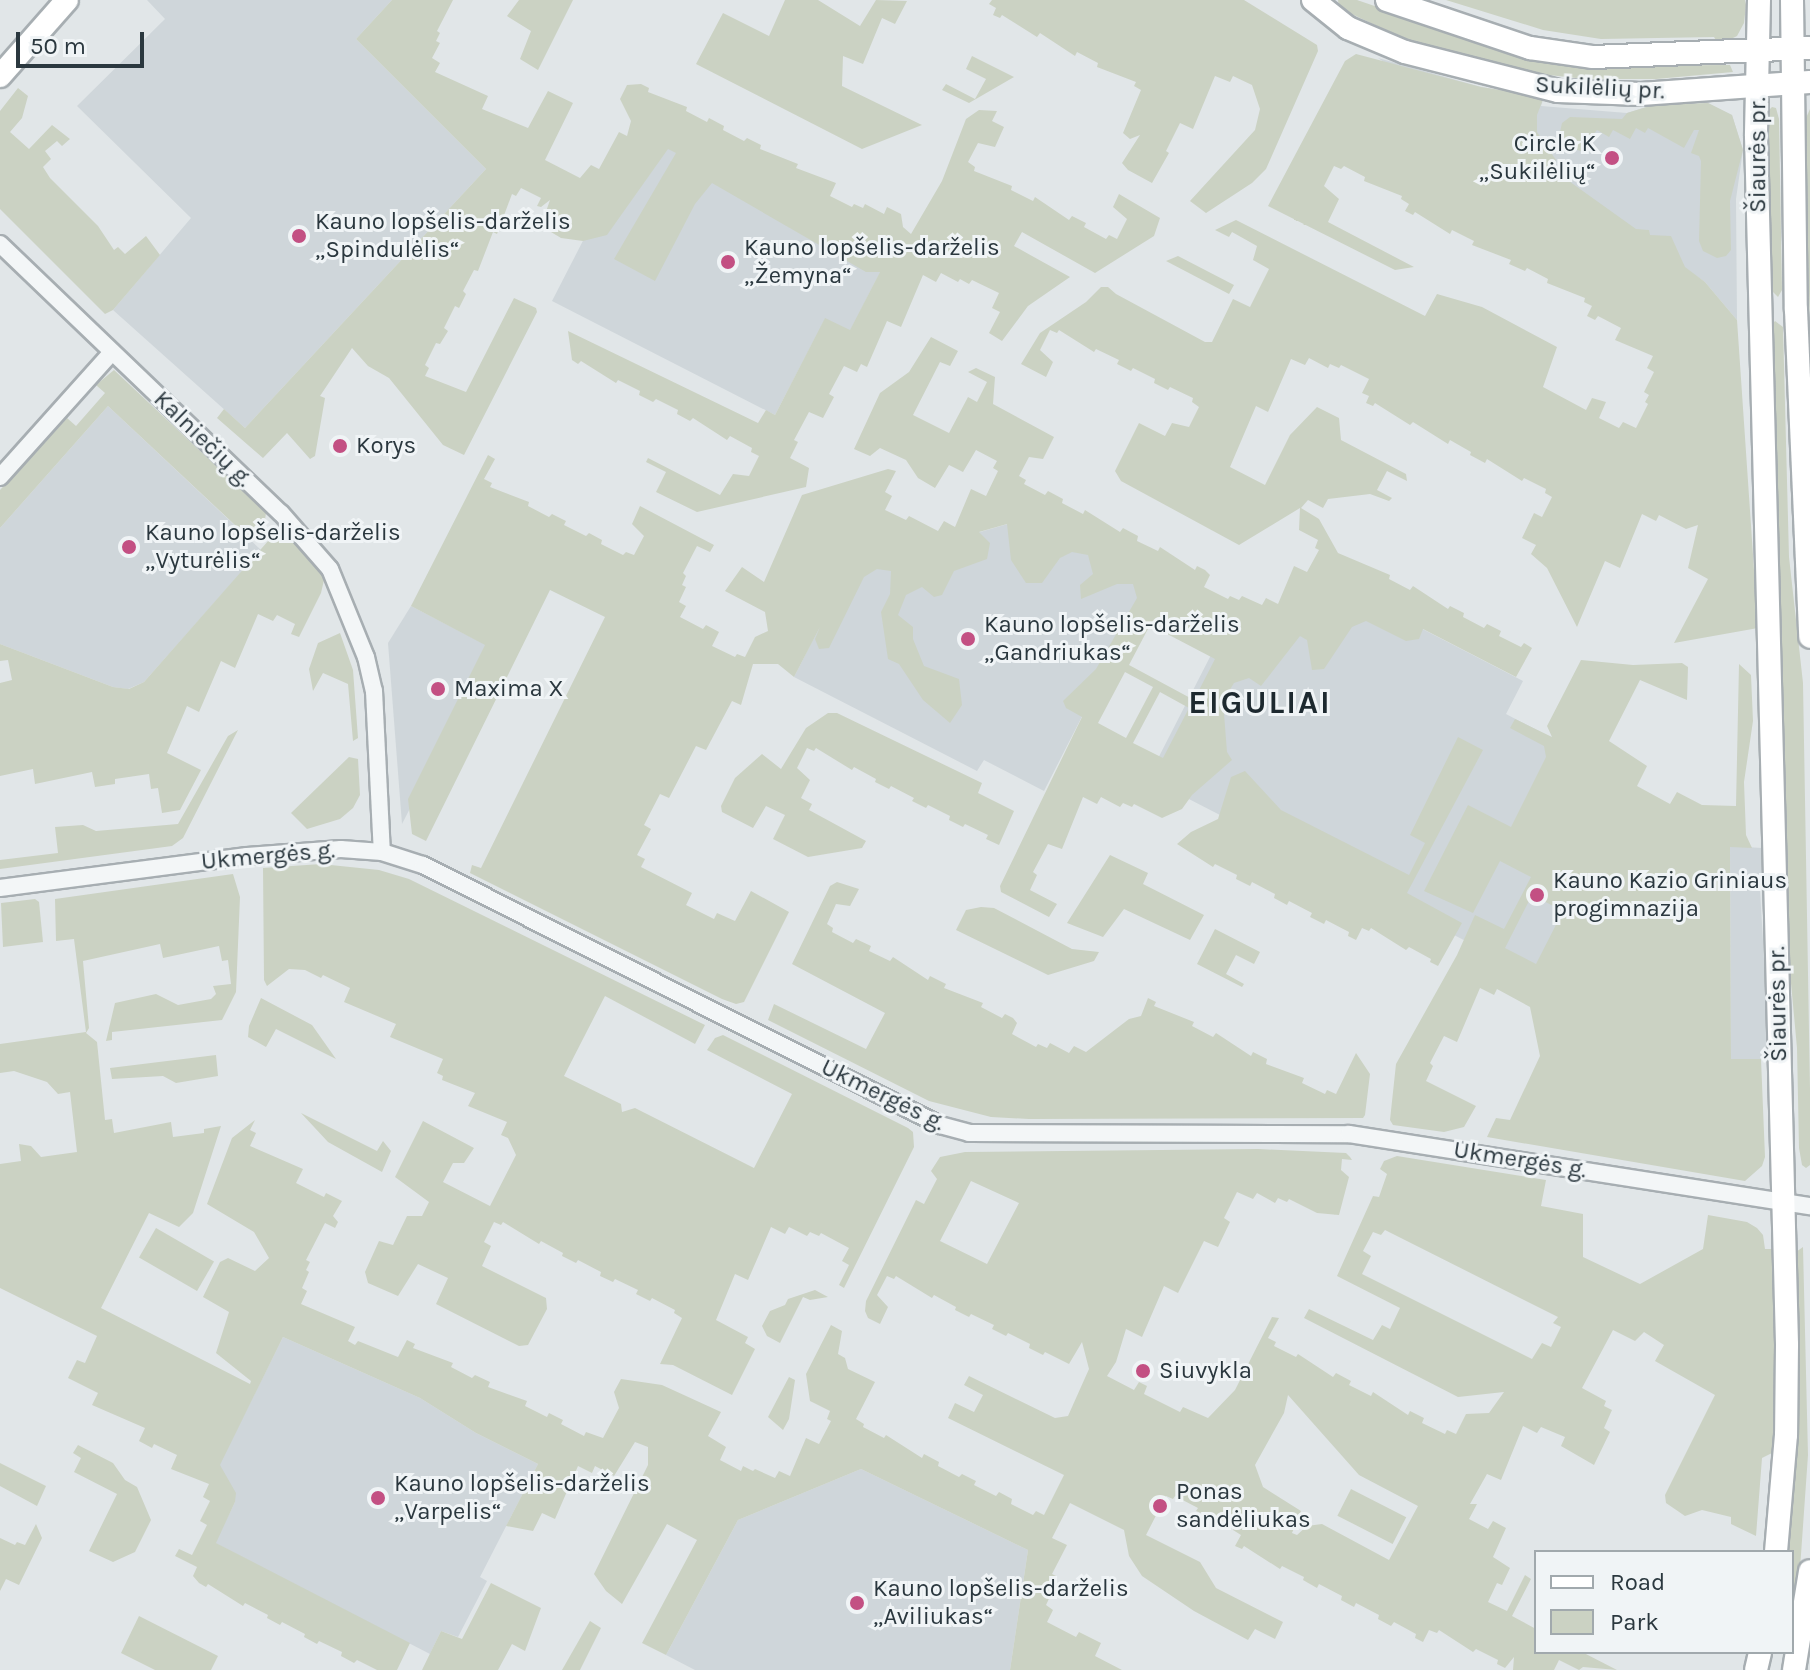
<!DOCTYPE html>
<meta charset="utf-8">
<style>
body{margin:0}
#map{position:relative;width:1810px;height:1670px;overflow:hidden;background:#e1e6e8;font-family:Karla,sans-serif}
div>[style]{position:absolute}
.built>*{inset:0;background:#cfd6da}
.green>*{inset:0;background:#cbd2c3;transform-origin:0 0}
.roads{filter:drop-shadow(2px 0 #a7aeb2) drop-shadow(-2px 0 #a7aeb2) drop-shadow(0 2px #a7aeb2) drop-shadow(0 -2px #a7aeb2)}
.street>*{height:16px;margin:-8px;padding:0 8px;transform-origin:8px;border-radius:8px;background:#f3f6f7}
.secondary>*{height:22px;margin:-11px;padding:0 11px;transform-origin:11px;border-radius:11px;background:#fff}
.dots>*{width:22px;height:22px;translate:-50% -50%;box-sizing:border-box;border:4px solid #f0f4f6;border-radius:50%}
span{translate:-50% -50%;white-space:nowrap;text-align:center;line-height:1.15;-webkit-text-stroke:6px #f0f4f6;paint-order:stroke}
.street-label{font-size:24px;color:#2b383f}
.poi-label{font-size:24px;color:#2b383f}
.right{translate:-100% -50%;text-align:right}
.left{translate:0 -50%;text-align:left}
.district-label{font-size:32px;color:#1d292f;font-weight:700;letter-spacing:2px}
.legend{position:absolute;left:1534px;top:1550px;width:260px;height:104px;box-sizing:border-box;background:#f0f4f6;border:2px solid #a1a9ad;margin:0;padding:10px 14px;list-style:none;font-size:24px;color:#2b383f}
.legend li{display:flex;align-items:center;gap:16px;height:40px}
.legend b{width:40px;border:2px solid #a1a9ad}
.scale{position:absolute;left:16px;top:32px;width:128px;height:36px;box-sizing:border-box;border:4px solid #2b383f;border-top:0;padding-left:10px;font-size:24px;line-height:28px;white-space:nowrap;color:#2b383f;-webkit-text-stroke:6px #f0f4f6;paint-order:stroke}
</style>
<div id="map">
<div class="built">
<i style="clip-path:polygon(147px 0,392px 0,356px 39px,486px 169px,245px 428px,113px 310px,191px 218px,77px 106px,165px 19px)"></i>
<i style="clip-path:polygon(1378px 58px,1481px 87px,1544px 97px,1541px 106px,1627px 113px,1653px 105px,1708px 103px,1732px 115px,1743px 150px,1736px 199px,1737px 320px,1705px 282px)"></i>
<i style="clip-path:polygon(642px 126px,890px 253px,850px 331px,825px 319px,775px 415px,552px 301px)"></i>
<i style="clip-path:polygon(108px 406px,261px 550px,144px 682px,128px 689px,113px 687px,0 644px,0 528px)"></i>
<i style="clip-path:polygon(876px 517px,932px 546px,1028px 518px,1151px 581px,1044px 791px,984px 760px,977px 771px,794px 677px)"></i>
<i style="clip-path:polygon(1314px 573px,1523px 681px,1506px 714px,1612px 769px,1563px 991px,1148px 778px,1232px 614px,1280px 639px)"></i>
<i style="clip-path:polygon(411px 606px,492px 648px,402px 824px,388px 643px)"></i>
<i style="clip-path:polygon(1730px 846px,1762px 848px,1766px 880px,1760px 891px,1770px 1059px,1731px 1060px)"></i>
<i style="clip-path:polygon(283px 1337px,420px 1398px,476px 1433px,538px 1464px,480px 1577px,487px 1581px,458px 1637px,441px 1631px,430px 1654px,215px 1543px,235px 1502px,219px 1465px)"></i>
<i style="clip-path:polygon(861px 1469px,1028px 1550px,1010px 1670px,695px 1670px,666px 1655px,738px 1520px)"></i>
</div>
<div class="green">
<i style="clip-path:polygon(392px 0,453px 0,437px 31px,440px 33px,436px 41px,440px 43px,432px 58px,440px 63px,435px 72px,488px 96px,482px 109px,528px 128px,548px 91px,573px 103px,545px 160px,580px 178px,591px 165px,599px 169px,619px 132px,627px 136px,631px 121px,620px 99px,627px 85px,641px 84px,649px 88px,648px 92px,687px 107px,686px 111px,707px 122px,709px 118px,724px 126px,723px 130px,744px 141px,747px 138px,761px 145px,760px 149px,798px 164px,796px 168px,836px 183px,830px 196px,852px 207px,854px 204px,863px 208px,865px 204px,884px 214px,887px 207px,901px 214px,903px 227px,911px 234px,942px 181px,966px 119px,979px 110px,997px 111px,992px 121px,1004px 127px,995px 147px,978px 143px,968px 162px,975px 167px,974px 171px,1012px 186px,1011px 190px,1033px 201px,1035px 197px,1069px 220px,1072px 216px,1086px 223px,1084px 227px,1106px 239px,1109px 235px,1117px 239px,1127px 219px,1113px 207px,1119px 194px,1160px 218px,1154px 236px,1095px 273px,1022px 232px,1014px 246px,1070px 277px,1028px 306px,1002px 341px,989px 333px,1000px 312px,992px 308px,999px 293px,972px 280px,969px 284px,960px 279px,958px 282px,941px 273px,936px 282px,923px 275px,901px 327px,887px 321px,867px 367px,861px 364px,857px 372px,844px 366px,829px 394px,834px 397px,823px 418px,809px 412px,794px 440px,798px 442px,790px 458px,809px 468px,806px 487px,697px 512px,656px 492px,666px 472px,646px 462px,648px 458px,720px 495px,733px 474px,749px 476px,759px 456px,751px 452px,752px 448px,730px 436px,727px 440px,693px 418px,690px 421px,677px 414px,678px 410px,656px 399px,653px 402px,639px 395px,640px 391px,618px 380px,616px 383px,581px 361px,578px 364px,572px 360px,568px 331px,758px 423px,766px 410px,775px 415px,825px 318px,850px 330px,880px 272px,866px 272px,712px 183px,695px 204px,655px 281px,614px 259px,676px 153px,668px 149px,607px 235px,583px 241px,561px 238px,541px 226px,550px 200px,541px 207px,537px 206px,541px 198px,521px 188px,516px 196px,512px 194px,497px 234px,493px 232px,478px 271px,474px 270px,463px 291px,466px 294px,459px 308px,455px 306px,444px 328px,448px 331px,440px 344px,436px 343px,425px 365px,429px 368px,425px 376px,466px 392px,514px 298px,536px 308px,537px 312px,464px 455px,443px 445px,389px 378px,368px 366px,352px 348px,320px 396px,325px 398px,315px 456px,310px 459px,287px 433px,263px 458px,217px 418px,224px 409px,245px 428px,486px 169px,356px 39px)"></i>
<i style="clip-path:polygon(519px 0,573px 0,538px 70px,520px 59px,531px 31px,507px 16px)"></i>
<i style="clip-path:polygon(785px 0,818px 0,860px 26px,876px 0,907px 1px,895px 24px,882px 18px,863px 64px,843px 56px,842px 86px,922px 125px,862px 149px,696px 64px,723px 13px,769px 36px)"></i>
<i style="clip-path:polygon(992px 0,1244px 0,1317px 45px,1318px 51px,1266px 169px,1252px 183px,1206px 213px,1190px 201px,1255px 130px,1260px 109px,1252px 85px,1233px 76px,1230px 82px,1215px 76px,1193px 129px,1180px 123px,1166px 151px,1169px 153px,1152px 183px,1128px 170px,1122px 163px,1140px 135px,1130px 139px,1123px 133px,1141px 90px,1134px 86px,1136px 82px,1097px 67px,1098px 63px,1077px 52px,1075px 56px,1040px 33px,1037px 37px,1002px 15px,1000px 18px,993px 15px,996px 8px,989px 4px)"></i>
<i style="clip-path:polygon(1338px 0,1357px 0,1524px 57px,1587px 66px,1730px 65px,1733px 72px,1656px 79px,1585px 79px,1521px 72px,1437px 52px,1409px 41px,1339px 8px)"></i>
<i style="clip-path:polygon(1446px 0,1745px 0,1746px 5px,1744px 23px,1737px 36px,1719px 45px,1714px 37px,1601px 39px,1543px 30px)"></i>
<i style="clip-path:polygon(evenodd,1356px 54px,1481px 87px,1544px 97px,1537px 115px,1537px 132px,1556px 160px,1552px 169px,1636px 229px,1649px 230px,1650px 235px,1671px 236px,1685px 267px,1705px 282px,1737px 320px,1758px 628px,1674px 643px,1708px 579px,1688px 568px,1698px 525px,1686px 529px,1659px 515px,1656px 521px,1642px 514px,1620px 568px,1605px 561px,1577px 627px,1547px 568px,1531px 554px,1536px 545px,1522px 538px,1534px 513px,1542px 517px,1552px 497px,1545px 493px,1546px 489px,1524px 478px,1522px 481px,1487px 459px,1485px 463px,1470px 455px,1471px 452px,1450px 440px,1448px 444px,1413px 422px,1410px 425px,1375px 403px,1373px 406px,1366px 403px,1369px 396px,1362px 393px,1369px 379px,1341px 365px,1339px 368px,1330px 364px,1328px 368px,1309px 358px,1305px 365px,1291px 359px,1268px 412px,1256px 406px,1230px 467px,1265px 485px,1290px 435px,1317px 407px,1339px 418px,1341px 440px,1406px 474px,1407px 481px,1387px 471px,1377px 490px,1392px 498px,1389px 501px,1370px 494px,1328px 499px,1323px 508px,1308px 500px,1301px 508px,1319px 519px,1338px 553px,1390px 575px,1389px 579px,1410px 590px,1413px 586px,1448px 609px,1450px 606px,1464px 613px,1463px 617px,1484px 628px,1487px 624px,1501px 631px,1499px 636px,1521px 647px,1524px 643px,1532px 648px,1516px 677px,1423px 629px,1419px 639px,1406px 641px,1366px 621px,1352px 627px,1324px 669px,1312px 670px,1307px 640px,1300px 636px,1261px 686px,1249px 678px,1234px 683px,1223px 701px,1227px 752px,1232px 760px,1192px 795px,1182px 809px,1162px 818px,1134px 804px,1132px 807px,1123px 803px,1120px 807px,1101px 797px,1097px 804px,1083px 797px,1062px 849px,1048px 844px,1033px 872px,1037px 875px,1030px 890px,1057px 904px,1049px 917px,1001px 892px,1000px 886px,1082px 717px,1066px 708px,1063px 701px,1096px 669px,1137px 598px,1133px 584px,1117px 584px,1081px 599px,1080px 585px,1093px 574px,1088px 555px,1072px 552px,1060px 558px,1042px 583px,1026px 583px,1011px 560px,1007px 524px,979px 532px,990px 543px,987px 559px,954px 571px,942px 595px,934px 597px,922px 587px,906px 595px,898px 615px,913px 627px,913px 639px,924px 666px,959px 679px,962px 705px,950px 723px,923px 700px,899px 664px,888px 659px,881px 612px,890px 594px,891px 571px,877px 569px,864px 577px,829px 648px,819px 649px,815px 639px,820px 627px,794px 677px,778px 664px,753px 664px,741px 705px,732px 701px,706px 750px,696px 746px,669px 798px,660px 794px,644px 825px,651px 829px,637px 855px,645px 859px,641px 867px,692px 893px,686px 905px,714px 919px,717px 913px,735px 921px,751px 891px,789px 912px,744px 1002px,736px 1004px,722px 999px,470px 873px,472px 865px,481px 868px,605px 617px,550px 590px,426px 841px,412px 834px,408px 799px,485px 645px,411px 606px,488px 455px,495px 459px,484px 479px,492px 483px,490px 487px,529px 502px,528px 506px,549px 517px,552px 514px,566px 521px,564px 525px,586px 536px,589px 533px,602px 540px,601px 544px,623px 555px,626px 552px,634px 555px,644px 536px,632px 524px,640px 506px,714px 545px,710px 552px,697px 546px,683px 573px,686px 576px,682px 585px,686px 587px,679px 602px,686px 606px,680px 617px,703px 629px,706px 625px,719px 632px,712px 646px,735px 657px,737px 654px,745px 657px,755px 637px,768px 631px,765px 612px,725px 591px,742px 567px,764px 582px,802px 495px,888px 469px,896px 471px,885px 492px,892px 496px,885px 510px,906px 520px,909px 516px,938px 531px,944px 521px,955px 527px,971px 489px,986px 496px,998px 471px,993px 468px,997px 461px,976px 450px,963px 472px,949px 465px,935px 488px,918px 478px,906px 460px,880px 448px,870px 456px,854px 449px,880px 393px,909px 372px,931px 337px,958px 351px,950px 366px,940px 362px,913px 415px,949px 433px,968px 397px,977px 402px,987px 382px,968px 372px,976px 368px,995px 377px,993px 404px,1054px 437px,1043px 459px,1029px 457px,1019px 476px,1026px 480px,1024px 484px,1045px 495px,1048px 491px,1063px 499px,1062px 503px,1083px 514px,1085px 510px,1120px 532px,1123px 528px,1138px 536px,1137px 541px,1158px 551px,1160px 547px,1195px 570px,1197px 566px,1205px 570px,1210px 575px,1204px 587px,1228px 599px,1230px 596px,1239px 600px,1242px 596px,1262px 605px,1266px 598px,1278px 604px,1294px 566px,1307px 572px,1319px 550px,1315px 548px,1318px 540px,1299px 530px,1300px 508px,1239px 545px,1121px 481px,1115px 471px,1139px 423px,1165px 436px,1172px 423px,1189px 427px,1199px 407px,1192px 402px,1193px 398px,1170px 387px,1168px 390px,1154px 383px,1155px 379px,1133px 368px,1131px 371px,1117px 364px,1119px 360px,1096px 349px,1094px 352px,1059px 330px,1057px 333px,1050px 330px,1040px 350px,1053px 362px,1046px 377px,1021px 364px,1040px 333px,1086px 302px,1101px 287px,1108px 287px,1116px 294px,1205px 342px,1212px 342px,1233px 299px,1250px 307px,1269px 269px,1253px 260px,1257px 246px,1232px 232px,1229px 237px,1215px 230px,1236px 220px,1425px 316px,1437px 294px,1482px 307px,1557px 347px,1543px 387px,1586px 410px,1592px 398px,1606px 402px,1599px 418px,1619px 428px,1623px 422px,1636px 428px,1648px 404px,1645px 402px,1649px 395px,1644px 392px,1654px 372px,1647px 368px,1653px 356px,1615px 340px,1621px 328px,1598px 316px,1595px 320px,1587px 316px,1592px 306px,1584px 302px,1585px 298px,1547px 283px,1548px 279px,1527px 268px,1525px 271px,1509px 264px,1511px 260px,1472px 245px,1474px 241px,1452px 230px,1450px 234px,1415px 212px,1413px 215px,1405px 211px,1409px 204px,1401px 199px,1402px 196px,1364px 181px,1365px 177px,1344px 166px,1341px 169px,1334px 166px,1324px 186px,1339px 199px,1328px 222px,1414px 267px,1395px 270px,1268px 206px,1345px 61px,1356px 54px,1150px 625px,1215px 659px,1194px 700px,1129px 665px,1150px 625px,1356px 54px,1125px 672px,1153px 687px,1126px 738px,1098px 723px,1125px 672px,1356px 54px,1160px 692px,1189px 708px,1163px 758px,1133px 743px,1160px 692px)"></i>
<i style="clip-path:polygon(972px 56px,1014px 77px,969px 103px,942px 90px,946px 84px,975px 99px,986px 79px,966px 69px)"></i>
<i style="clip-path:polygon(18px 88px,28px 96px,22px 118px,10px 132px,29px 149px,52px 125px,70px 139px,62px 146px,57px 141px,45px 151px,51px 159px,43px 167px,50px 178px,98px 226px,114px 250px,118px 247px,125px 254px,146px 236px,160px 255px,113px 310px,105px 314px,0 209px,0 111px)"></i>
<i style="clip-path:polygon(1708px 103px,1732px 115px,1743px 150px,1730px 201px,1731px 250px,1726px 256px,1717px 258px,1703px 251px,1699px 241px,1701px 161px,1699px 156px,1691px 153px,1699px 130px,1694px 130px,1684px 148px,1648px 128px,1645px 133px,1636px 128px,1630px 139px,1613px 130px,1609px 137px,1597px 130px,1581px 151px,1567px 147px,1561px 141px,1560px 132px,1562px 123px,1570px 117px,1622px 119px,1627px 113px,1653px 105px)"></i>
<i style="clip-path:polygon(1772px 107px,1776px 108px,1779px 119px,1782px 290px,1778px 297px,1772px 291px,1767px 140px,1767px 112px)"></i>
<i style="clip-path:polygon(1810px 109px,1810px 325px,1805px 158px,1806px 118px)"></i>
<i style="clip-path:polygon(1178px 256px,1234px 285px,1229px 294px,1166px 261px)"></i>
<i style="clip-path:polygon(1775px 321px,1783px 327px,1789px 557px,1803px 683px,1810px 1089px,1810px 1165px,1806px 1168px,1802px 1165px,1799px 1148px,1797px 1048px,1786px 929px,1771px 326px)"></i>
<i style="clip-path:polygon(114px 370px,266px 513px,264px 526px,252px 541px,108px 406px,0 528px,0 490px,67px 418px,76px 426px,105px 393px,96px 385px)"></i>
<i style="clip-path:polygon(276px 532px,286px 532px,318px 568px,324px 580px,321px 593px,299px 637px,291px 634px,295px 624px,277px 615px,273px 621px,258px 614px,235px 668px,221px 661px,199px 712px,187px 706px,167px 753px,201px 770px,180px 810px,162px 813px,158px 788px,151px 789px,149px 774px,115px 779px,115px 784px,95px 787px,92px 772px,35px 784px,33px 769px,0 776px,0 683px,12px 680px,8px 660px,0 661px,0 644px,113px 687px,129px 689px,144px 682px)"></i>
<i style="clip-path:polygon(340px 633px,353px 670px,358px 738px,353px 741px,348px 684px,323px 673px,313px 691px,309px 669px,318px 643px)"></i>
<i style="clip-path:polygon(evenodd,1581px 660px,1633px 665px,1682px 663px,1688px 667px,1687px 700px,1640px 680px,1609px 741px,1647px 766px,1637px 786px,1670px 804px,1677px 792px,1702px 805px,1736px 806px,1739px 664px,1751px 675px,1753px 721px,1744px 782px,1746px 835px,1752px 848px,1730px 847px,1731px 1059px,1761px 1059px,1765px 1157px,1762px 1166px,1745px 1181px,1487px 1137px,1496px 1118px,1510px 1120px,1540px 1056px,1530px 1007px,1497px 989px,1494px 995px,1480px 988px,1457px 1042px,1444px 1036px,1430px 1063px,1433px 1066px,1426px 1081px,1476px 1106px,1464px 1127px,1444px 1132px,1393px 1125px,1390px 1120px,1396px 1064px,1457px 955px,1475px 915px,1504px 929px,1531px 877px,1500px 861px,1473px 913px,1424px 891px,1468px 805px,1511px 827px,1546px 757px,1544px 746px,1510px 728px,1515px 719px,1552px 737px,1547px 726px,1581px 660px,1532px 895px,1563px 911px,1536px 964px,1505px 948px,1532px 895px)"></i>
<i style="clip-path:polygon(828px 713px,837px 713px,982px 783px,978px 793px,1014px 811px,999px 845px,986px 839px,988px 835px,965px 824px,963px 827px,949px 820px,950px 816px,928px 805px,926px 808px,912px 801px,914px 798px,891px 786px,889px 789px,875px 782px,876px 779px,854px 767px,852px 770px,816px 748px,814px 751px,807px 748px,797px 768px,810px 780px,801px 798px,812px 804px,809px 810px,866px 841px,862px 848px,808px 857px,773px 839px,785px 815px,766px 806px,753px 828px,722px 812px,721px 806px,735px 778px,762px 754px,781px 769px,806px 728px)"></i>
<i style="clip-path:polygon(238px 730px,183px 838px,172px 846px,0 869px,0 860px,58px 853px,55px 827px,83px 825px,96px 831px,178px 824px,228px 736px)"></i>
<i style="clip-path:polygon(1458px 737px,1483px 750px,1407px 893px,1462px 923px,1438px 966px,1430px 962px,1431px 959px,1409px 947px,1406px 950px,1371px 928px,1369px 931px,1362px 928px,1356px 940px,1348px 936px,1349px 932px,1326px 920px,1324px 924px,1310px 917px,1312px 913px,1289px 901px,1287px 905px,1274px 898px,1275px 894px,1252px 882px,1250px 886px,1236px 879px,1237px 875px,1215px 864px,1213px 867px,1177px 844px,1191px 832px,1218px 819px,1231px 777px,1245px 771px,1281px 810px,1409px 875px,1425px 843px,1410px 835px)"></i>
<i style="clip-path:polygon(349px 757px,358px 759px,360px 795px,353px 808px,340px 819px,307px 829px,291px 813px)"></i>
<i style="clip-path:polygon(1110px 855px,1148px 873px,1143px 884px,1204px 915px,1190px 940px,1124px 909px,1103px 937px,1067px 923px)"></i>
<i style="clip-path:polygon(321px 864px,379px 870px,409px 879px,705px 1025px,695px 1044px,605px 996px,564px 1076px,621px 1104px,622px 1112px,635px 1108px,754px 1168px,792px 1094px,707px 1050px,715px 1038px,723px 1035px,908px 1128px,913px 1132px,914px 1147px,844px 1288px,839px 1285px,849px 1265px,842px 1261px,849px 1248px,821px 1233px,819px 1236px,810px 1232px,807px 1236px,789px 1227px,785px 1234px,771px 1227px,748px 1280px,735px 1274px,716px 1320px,748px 1337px,745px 1343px,755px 1349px,732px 1395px,673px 1365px,660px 1364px,682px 1318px,674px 1313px,675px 1310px,652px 1298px,650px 1301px,636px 1294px,638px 1290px,615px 1279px,613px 1282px,600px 1276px,601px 1272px,578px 1260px,576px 1263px,562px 1256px,563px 1253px,541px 1241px,539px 1244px,503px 1222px,501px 1225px,494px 1222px,484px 1242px,491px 1246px,482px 1266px,546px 1298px,547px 1309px,528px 1345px,519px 1346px,436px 1304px,448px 1278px,418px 1264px,398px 1296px,368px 1283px,365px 1272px,379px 1241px,393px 1245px,407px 1216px,422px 1216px,429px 1202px,395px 1177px,423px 1121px,474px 1148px,464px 1163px,453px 1163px,443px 1182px,490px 1206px,516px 1155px,508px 1138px,501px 1135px,507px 1122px,468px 1106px,475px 1093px,442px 1080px,443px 1076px,437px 1073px,443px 1059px,390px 1037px,396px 1024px,344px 1002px,350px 988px,323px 975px,321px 978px,305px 970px,289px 969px,267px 986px,264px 980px,263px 868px)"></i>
<i style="clip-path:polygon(evenodd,233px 874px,240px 897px,236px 992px,222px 1020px,112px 1032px,112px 1040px,106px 1041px,115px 1003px,156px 994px,178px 1005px,211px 999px,216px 994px,213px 986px,231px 984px,228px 960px,222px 961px,219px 946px,163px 958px,160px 944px,83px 961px,89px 1028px,86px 1033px,97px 1042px,105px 1120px,112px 1119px,114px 1133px,171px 1122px,173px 1137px,204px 1133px,204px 1129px,221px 1126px,193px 1213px,179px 1227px,149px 1213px,101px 1308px,250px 1384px,251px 1381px,216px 1353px,229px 1312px,203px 1297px,220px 1262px,228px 1258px,255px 1271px,269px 1258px,254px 1232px,207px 1204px,232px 1138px,255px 1120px,250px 1130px,256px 1133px,250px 1146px,303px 1169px,296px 1183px,324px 1197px,326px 1193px,342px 1201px,333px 1216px,338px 1222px,335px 1228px,325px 1223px,306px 1260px,310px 1262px,306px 1270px,309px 1272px,302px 1288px,307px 1291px,301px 1304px,355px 1327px,348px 1341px,355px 1345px,358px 1341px,398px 1357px,407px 1340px,415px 1344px,413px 1348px,453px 1363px,451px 1367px,472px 1378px,475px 1375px,490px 1382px,488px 1387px,527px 1401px,525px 1406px,547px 1417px,549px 1413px,563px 1420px,561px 1424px,584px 1436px,586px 1432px,603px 1438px,619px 1408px,614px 1392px,621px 1379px,662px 1385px,721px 1412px,708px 1436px,726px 1447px,720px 1460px,741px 1471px,743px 1466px,753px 1471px,755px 1469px,775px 1478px,779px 1471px,790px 1476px,806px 1438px,819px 1444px,831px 1421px,827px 1419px,830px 1411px,810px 1401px,806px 1374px,831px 1325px,842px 1331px,838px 1354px,845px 1358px,848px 1369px,875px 1382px,856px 1419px,864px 1424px,863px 1427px,884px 1438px,886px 1435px,922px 1458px,924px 1454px,939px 1462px,938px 1466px,959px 1477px,962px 1474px,976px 1481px,974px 1485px,996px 1496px,999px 1492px,1012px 1499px,1011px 1504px,1033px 1515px,1036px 1511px,1044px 1515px,1064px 1475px,948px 1418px,955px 1403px,974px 1412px,983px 1395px,964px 1385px,969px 1376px,1055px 1418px,1068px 1416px,1089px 1369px,1082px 1342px,1069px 1364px,1045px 1352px,1043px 1355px,1029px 1348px,1030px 1344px,1008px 1333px,1006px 1336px,992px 1329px,994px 1325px,971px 1314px,969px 1317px,955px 1310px,956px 1307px,934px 1295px,932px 1298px,896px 1276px,894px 1279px,887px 1276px,877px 1295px,888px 1307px,880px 1324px,868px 1318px,865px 1311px,866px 1301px,916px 1200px,924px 1204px,937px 1179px,931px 1171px,940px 1157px,965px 1152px,1258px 1149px,1346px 1153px,1350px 1157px,1352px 1160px,1342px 1159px,1341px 1170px,1349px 1177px,1339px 1215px,1317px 1213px,1289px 1199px,1287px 1202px,1278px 1198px,1275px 1203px,1257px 1193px,1253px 1199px,1237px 1192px,1224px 1218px,1230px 1222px,1218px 1247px,1204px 1241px,1178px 1293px,1164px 1286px,1142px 1337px,1126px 1329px,1116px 1362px,1107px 1376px,1134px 1390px,1139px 1382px,1147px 1386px,1144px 1394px,1180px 1412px,1183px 1407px,1208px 1418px,1235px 1390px,1272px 1317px,1279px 1318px,1268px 1338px,1276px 1342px,1274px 1346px,1296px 1357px,1298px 1354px,1333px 1377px,1336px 1373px,1351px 1381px,1349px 1385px,1371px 1396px,1373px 1392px,1408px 1415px,1410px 1411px,1424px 1418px,1422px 1423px,1445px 1434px,1447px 1430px,1456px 1434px,1466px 1414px,1489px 1413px,1504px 1392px,1458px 1397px,1304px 1318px,1309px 1309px,1373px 1340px,1382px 1325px,1390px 1329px,1400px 1308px,1337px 1276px,1373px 1196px,1379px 1197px,1387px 1174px,1380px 1169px,1384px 1161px,1397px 1156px,1546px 1180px,1541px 1206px,1583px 1214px,1583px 1257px,1640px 1284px,1703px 1249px,1708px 1215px,1747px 1222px,1757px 1228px,1763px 1235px,1765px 1249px,1775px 1249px,1777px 1429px,1772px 1453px,1762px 1458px,1756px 1536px,1731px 1524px,1731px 1517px,1702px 1510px,1685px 1516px,1666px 1503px,1665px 1495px,1715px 1395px,1655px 1361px,1664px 1345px,1644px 1332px,1635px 1341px,1613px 1330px,1582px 1388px,1606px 1401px,1604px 1406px,1612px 1410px,1604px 1428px,1610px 1432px,1594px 1465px,1561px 1446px,1565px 1437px,1541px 1427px,1537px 1433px,1523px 1426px,1501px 1480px,1487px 1474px,1470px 1504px,1477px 1504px,1469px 1519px,1488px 1529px,1493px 1521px,1506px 1528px,1493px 1557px,1510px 1568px,1502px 1585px,1497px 1583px,1488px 1602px,1507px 1611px,1525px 1575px,1531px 1579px,1512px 1616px,1536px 1629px,1536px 1652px,1582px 1652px,1617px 1670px,1583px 1667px,1579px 1670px,1559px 1660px,1554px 1670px,1513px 1670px,1514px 1657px,1505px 1668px,1497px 1664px,1498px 1660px,1476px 1649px,1473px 1652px,1439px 1630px,1437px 1633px,1429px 1630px,1423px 1642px,1415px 1638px,1416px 1634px,1394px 1622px,1391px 1626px,1378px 1619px,1379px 1615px,1356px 1603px,1354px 1607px,1341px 1600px,1342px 1596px,1319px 1584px,1317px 1588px,1303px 1580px,1304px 1577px,1282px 1566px,1280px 1569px,1244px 1546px,1242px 1549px,1235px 1546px,1241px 1535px,1233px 1530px,1235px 1526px,1196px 1511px,1198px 1508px,1175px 1496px,1173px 1499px,1166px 1496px,1146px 1535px,1200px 1562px,1216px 1588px,1283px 1622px,1275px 1639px,1255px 1629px,1248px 1640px,1194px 1611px,1142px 1576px,1129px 1556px,1124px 1530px,1070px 1503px,1052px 1538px,1067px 1545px,1052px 1574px,1056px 1576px,1052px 1584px,1055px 1586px,1046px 1605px,1053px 1610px,1047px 1622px,1076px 1637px,1079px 1632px,1101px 1643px,1095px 1656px,1122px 1670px,1010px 1670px,1028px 1550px,861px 1469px,738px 1520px,666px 1655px,642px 1643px,697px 1540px,667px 1524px,622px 1604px,606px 1591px,594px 1574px,648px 1465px,648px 1447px,635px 1442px,614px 1476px,595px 1466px,592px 1473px,578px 1466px,555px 1519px,542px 1513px,533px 1531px,506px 1526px,538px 1464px,476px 1433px,420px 1398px,283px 1337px,220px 1465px,236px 1493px,235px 1502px,216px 1543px,410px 1643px,397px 1670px,377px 1670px,357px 1660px,354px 1663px,341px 1656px,342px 1652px,319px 1641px,317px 1644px,304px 1637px,305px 1634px,282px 1622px,280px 1625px,267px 1618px,268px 1615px,245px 1603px,243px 1606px,208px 1584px,206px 1587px,199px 1583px,193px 1576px,197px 1567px,175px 1556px,179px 1549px,192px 1555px,207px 1525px,200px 1521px,210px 1501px,203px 1497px,209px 1484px,171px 1469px,177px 1455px,154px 1444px,152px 1448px,139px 1441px,145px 1428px,92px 1405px,98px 1393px,68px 1378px,77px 1360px,85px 1363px,97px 1336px,0 1288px,0 1164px,21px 1161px,19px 1144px,31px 1146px,41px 1157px,77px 1152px,70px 1092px,58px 1094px,47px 1082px,14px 1071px,0 1073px,0 1044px,86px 1032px,74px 939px,56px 941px,55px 899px,233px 874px,971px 1181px,1019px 1203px,987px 1264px,940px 1241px,971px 1181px,233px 874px,1385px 1230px,1558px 1317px,1553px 1323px,1561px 1327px,1551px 1347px,1542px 1343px,1532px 1359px,1362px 1274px,1371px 1256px,1363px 1251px,1373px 1232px,1381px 1235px,1385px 1230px,233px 874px,1288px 1395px,1359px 1475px,1418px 1506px,1389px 1560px,1322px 1524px,1307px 1526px,1297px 1535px,1292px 1533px,1301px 1511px,1263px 1487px,1255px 1465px,1284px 1413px,1288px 1395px)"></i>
<i style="clip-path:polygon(837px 882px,859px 889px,850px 906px,836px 904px,827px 924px,833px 928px,832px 932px,853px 943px,856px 939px,871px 946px,869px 951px,890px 961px,893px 957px,928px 980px,930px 976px,946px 984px,944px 988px,983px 1003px,981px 1007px,1002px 1018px,1005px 1014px,1013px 1018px,1017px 1023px,1012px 1034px,1036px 1047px,1038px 1044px,1047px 1048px,1050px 1043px,1069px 1053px,1074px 1046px,1086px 1052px,1129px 1019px,1141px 1016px,1148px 998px,1156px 1002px,1154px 1006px,1194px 1022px,1192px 1026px,1213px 1037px,1216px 1033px,1251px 1056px,1253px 1052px,1267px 1059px,1266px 1064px,1304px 1078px,1302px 1083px,1325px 1094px,1327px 1090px,1336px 1094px,1356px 1053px,1370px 1074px,1365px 1115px,1363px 1118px,1029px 1119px,991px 1117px,929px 1101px,768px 1020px,774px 1004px,866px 1049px,885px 1013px,792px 964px,830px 886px)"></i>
<i style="clip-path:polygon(35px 899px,39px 902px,43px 942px,3px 947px,1px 903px)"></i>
<i style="clip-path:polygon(981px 907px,994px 908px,1072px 949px,1099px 952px,1094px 961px,1048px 975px,956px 930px,966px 910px)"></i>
<i style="clip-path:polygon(1215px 929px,1260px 952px,1254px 964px,1236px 955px,1226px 974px,1244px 984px,1242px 987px,1197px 964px)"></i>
<i style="clip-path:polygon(261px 998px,312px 1025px,336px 1059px,276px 1029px,266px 1047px,248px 1037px,249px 1026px)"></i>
<i style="clip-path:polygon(216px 1055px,218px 1076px,176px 1083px,163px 1076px,112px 1079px,110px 1068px)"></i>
<i style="clip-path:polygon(301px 1113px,377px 1151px,383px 1141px,391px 1151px,382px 1172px,328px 1142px)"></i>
<i style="left:156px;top:1228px;width:67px;height:34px;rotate:30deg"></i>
<i style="clip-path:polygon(1803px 1247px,1808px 1455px,1799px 1583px,1792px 1623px,1792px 1552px,1786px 1552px,1795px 1441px,1796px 1252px)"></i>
<i style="clip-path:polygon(815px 1290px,828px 1297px,810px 1300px,803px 1297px,780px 1343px,767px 1336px,762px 1326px,770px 1311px,785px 1305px,788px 1299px)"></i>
<i style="clip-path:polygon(789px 1377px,795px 1380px,789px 1419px,783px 1430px,768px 1417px)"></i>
<i style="clip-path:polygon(78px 1445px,113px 1463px,125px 1480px,137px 1487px,151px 1520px,135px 1552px,113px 1562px,89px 1551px,117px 1494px,74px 1472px,81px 1458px,73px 1453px)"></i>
<i style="clip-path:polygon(0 1463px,46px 1486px,37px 1506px,0 1486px)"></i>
<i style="left:1351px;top:1489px;width:62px;height:30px;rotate:27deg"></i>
<i style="clip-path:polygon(36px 1524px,42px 1538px,19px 1585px,6px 1579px,0 1591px,0 1538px,15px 1545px,17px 1542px,25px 1545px)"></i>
<i style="clip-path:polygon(491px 1583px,541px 1608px,525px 1651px,512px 1644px,498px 1670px,422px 1670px,441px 1631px,462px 1639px)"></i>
<i style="clip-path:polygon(139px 1616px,218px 1656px,211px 1670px,155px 1670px,121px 1653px)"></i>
<i style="clip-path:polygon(590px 1621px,601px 1628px,580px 1670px,562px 1670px)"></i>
</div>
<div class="roads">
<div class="street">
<i style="left:0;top:244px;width:389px;rotate:43.8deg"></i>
<i style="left:281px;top:513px;width:74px;rotate:48.8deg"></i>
<i style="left:330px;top:569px;width:95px;rotate:67.8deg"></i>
<i style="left:366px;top:657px;width:35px;rotate:77deg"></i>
<i style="left:374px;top:691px;width:161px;rotate:87.2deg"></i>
<i style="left:0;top:477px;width:168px;rotate:-48.1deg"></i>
<i style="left:0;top:888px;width:249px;rotate:-7.4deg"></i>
<i style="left:247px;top:856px;width:94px;rotate:-4.3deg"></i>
<i style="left:341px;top:849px;width:41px;rotate:4.2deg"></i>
<i style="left:382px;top:852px;width:43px;rotate:17.6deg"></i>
<i style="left:423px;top:865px;width:579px;rotate:26.7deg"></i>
<i style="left:940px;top:1125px;width:30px;rotate:15deg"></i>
<i style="left:969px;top:1133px;width:380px;rotate:0.2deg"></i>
<i style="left:1349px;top:1134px;width:467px;rotate:8.9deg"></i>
</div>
<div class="secondary">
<i style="left:1313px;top:0;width:45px;rotate:38.7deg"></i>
<i style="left:1348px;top:28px;width:62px;rotate:22.8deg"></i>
<i style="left:1405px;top:52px;width:158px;rotate:14.3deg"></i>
<i style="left:1558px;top:91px;width:83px;rotate:2.1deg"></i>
<i style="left:1641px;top:94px;width:169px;rotate:-4.1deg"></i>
<i style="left:1387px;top:0;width:151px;rotate:18.6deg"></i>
<i style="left:1530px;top:48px;width:64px;rotate:8.1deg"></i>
<i style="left:1593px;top:57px;width:217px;rotate:-2.4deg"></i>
<i style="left:1759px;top:0;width:136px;rotate:91.3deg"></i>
<i style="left:1756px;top:136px;width:1209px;rotate:88.53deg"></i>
<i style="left:1787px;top:1345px;width:90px;rotate:90.6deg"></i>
<i style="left:1786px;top:1435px;width:117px;rotate:94.9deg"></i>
<i style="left:1792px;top:0;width:310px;rotate:89.3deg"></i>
<i style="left:1796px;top:310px;width:327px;rotate:87.5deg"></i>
<i style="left:0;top:76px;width:101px;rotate:-48.6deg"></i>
<i style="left:1756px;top:1670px;width:18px;rotate:-77deg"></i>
<i style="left:1794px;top:1670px;width:100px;rotate:-80.8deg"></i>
</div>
</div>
<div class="dots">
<i style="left:1612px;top:158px;background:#c35083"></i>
<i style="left:299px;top:236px;background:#c35083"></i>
<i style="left:728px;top:262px;background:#c35083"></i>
<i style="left:340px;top:446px;background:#c35083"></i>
<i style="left:129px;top:547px;background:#c35083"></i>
<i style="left:968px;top:639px;background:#c35083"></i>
<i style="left:438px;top:689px;background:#c35083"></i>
<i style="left:1537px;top:895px;background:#c35083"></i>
<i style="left:1143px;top:1371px;background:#c35083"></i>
<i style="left:378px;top:1498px;background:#c35083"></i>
<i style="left:1160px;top:1506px;background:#c35083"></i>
<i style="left:857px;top:1603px;background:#c35083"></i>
</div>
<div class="street-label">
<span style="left:1600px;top:88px;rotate:3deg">Sukilėlių pr.</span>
<span style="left:1758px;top:155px;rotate:-90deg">Šiaurės pr.</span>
<span style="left:203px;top:439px;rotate:44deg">Kalniečių g.</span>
<span style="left:268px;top:856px;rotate:-5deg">Ukmergės g.</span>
<span style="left:1778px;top:1004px;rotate:-91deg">Šiaurės pr.</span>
<span style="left:883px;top:1095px;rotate:26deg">Ukmergės g.</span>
<span style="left:1520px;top:1160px;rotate:9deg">Ukmergės g.</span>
</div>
<div class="poi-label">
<span class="right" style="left:1596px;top:158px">Circle K<br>„Sukilėlių“</span>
<span class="left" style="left:315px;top:236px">Kauno lopšelis-darželis<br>„Spindulėlis“</span>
<span class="left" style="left:744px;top:262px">Kauno lopšelis-darželis<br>„Žemyna“</span>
<span class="left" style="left:356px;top:446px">Korys</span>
<span class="left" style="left:145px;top:547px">Kauno lopšelis-darželis<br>„Vyturėlis“</span>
<span class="left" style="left:984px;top:639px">Kauno lopšelis-darželis<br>„Gandriukas“</span>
<span class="left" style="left:454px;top:689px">Maxima X</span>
<span class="left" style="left:1553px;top:895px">Kauno Kazio Griniaus<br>progimnazija</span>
<span class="left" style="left:1159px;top:1371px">Siuvykla</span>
<span class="left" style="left:394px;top:1498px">Kauno lopšelis-darželis<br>„Varpelis“</span>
<span class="left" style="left:1176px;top:1506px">Ponas<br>sandėliukas</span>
<span class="left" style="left:873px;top:1603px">Kauno lopšelis-darželis<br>„Aviliukas“</span>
</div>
<div class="district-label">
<span style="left:1260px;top:703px">EIGULIAI</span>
</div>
<ul class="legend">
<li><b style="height:10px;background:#fff"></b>Road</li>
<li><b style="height:22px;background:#cbd2c3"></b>Park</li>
</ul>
<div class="scale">50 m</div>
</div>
